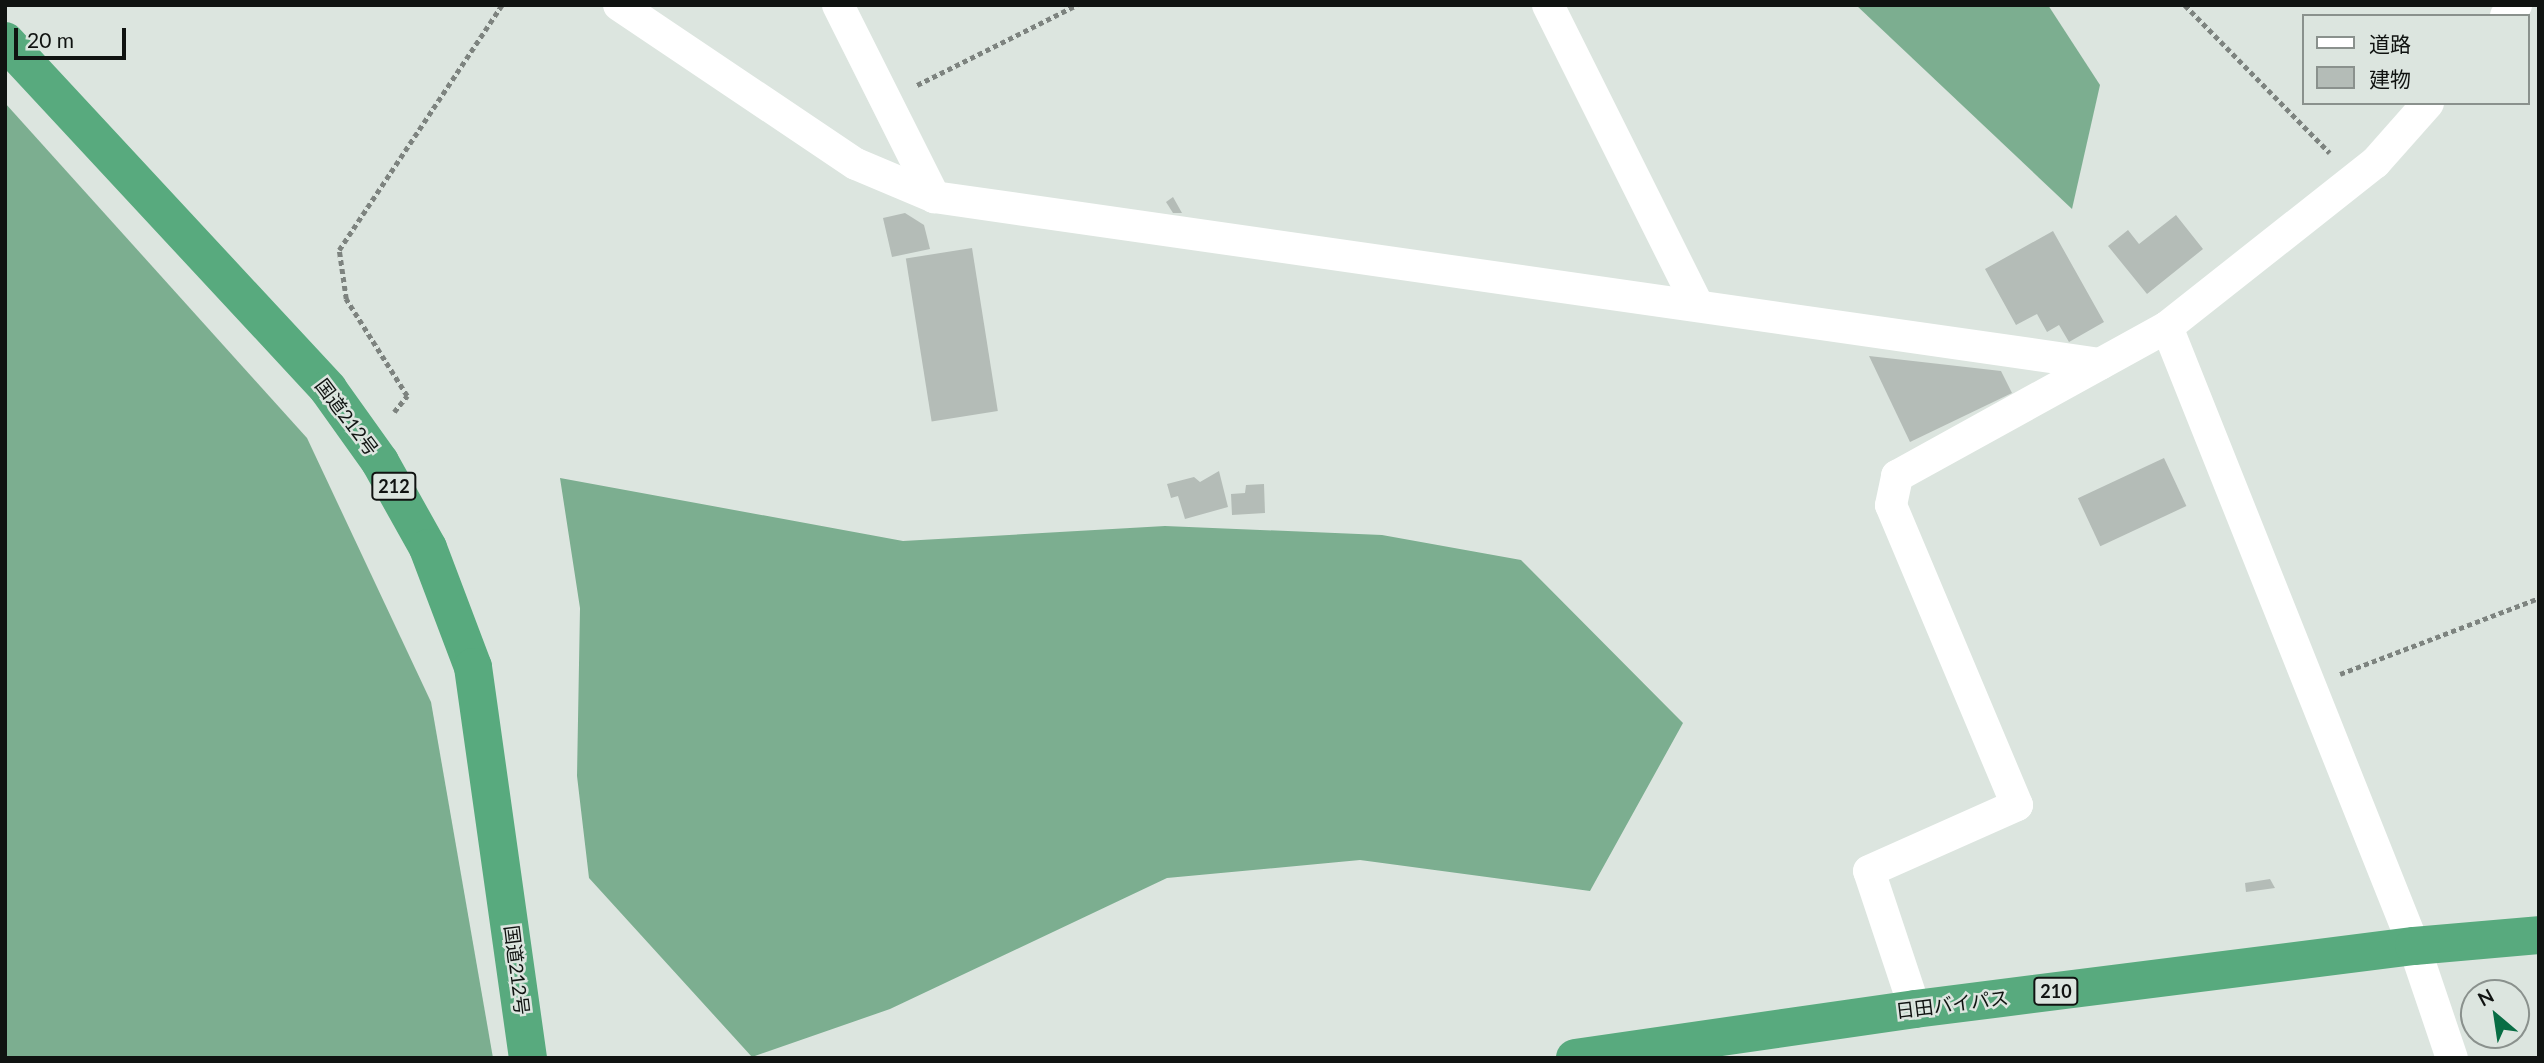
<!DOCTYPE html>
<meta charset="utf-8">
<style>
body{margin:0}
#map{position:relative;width:2544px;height:1063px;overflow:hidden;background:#dce5df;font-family:Lato,"Noto Sans JP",sans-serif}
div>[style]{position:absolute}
.forest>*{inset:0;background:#7cae90}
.building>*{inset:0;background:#b4bcb7;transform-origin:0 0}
.path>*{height:4.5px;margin-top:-2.25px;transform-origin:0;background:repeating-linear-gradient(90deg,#7d837f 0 5px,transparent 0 8.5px)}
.street>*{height:32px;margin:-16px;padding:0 16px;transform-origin:16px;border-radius:16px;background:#fff}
.highway>*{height:38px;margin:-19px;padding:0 19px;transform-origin:19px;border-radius:19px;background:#58aa7e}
span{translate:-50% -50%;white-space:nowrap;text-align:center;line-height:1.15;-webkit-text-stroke:5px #dce5df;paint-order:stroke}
.shield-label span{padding:2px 5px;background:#dce5df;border:2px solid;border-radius:5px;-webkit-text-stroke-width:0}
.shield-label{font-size:18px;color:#101311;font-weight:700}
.street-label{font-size:19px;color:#101311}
.frame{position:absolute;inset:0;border:7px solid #101311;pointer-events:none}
.legend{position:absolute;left:2302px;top:14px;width:228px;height:91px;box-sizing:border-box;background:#dce5df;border:2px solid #8a918d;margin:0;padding:9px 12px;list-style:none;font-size:21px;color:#101311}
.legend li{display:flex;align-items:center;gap:14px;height:35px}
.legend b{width:35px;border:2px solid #8a918d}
.north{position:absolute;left:2460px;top:979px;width:70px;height:70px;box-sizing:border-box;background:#dce5df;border:2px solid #8a918d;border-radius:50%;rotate:331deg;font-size:19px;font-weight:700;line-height:28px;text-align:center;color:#101311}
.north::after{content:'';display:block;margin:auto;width:24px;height:32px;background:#086d44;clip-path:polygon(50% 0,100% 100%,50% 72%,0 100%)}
.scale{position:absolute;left:14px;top:28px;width:112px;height:32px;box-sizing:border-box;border:4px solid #101311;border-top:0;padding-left:9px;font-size:21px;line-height:24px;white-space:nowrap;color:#101311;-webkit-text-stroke:5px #dce5df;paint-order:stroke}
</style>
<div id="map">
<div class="forest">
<i style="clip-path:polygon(1856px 5px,2048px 5px,2100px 85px,2072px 209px)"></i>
<i style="clip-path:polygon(5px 103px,307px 438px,431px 702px,493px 1058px,5px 1058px)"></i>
<i style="clip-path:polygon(560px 478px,903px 541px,1165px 526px,1382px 535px,1521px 560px,1683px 723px,1590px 891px,1360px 860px,1167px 878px,890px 1009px,752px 1057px,589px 878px,577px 776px,580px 608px)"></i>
</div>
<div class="building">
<i style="clip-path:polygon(1173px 197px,1182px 213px,1173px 213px,1166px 202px)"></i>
<i style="clip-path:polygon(905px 213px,924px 225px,930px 249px,892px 257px,883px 218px)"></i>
<i style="clip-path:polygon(2176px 215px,2203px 249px,2147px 294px,2108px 246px,2128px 230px,2139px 244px)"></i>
<i style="clip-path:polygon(2053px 231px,2104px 322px,2069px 342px,2059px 325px,2047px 332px,2037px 314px,2016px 325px,1985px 269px)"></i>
<i style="left:972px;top:248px;width:165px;height:67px;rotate:81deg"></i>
<i style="clip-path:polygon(1869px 356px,2001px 371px,2012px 393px,1910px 442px)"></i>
<i style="left:2164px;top:458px;width:53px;height:95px;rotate:65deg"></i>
<i style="clip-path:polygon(1219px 471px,1228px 507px,1185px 519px,1178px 496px,1171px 498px,1167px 484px,1194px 477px,1200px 482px)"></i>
<i style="clip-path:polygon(1264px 484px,1265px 513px,1232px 515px,1231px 494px,1245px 493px,1246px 485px)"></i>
<i style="clip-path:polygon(2270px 879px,2275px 888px,2246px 892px,2245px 883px)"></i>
</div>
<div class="path">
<i style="left:2185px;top:5px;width:207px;rotate:45.6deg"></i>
<i style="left:917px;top:85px;width:179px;rotate:-26.6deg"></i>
<i style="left:394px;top:412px;width:21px;rotate:-51deg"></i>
<i style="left:407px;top:396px;width:115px;rotate:-122.2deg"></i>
<i style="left:346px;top:299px;width:49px;rotate:-98.1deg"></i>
<i style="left:339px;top:250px;width:294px;rotate:-56.4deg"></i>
<i style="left:2340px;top:674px;width:213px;rotate:-20.9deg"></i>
</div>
<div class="street">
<i style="left:619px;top:5px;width:285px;rotate:33.9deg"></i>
<i style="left:856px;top:164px;width:85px;rotate:22.9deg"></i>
<i style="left:934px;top:197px;width:1178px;rotate:8.15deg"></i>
<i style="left:838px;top:5px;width:215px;rotate:63.4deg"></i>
<i style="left:1548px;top:5px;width:336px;rotate:63.5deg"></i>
<i style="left:2506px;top:16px;width:15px;rotate:-48deg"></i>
<i style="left:2167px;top:327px;width:666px;rotate:68.25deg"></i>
<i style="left:2414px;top:946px;width:118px;rotate:71.3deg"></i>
<i style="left:1915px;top:1009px;width:145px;rotate:-108.4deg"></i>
<i style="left:1869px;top:871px;width:162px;rotate:-24deg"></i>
<i style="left:2017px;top:805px;width:325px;rotate:-112.8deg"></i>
<i style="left:1891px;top:505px;width:30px;rotate:-78deg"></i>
<i style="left:1897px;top:476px;width:308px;rotate:-28.9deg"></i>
<i style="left:2167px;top:327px;width:265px;rotate:-38.3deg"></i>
<i style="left:2375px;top:163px;width:80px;rotate:-48.5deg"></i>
</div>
<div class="highway">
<i style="left:5px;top:41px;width:475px;rotate:47.1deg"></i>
<i style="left:328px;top:389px;width:90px;rotate:54.5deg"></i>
<i style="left:380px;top:462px;width:98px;rotate:60.8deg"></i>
<i style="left:428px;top:548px;width:127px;rotate:69.3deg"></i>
<i style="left:473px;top:667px;width:395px;rotate:82deg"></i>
<i style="left:1575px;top:1058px;width:344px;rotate:-8.2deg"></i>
<i style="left:1915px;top:1009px;width:503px;rotate:-7.2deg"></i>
<i style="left:2414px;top:946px;width:125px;rotate:-5deg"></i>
</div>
<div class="shield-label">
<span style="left:394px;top:486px">212</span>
<span style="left:2056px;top:991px">210</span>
</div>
<div class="street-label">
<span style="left:347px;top:417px;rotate:53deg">国道212号</span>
<span style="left:517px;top:970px;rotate:83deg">国道212号</span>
<span style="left:1952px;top:1004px;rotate:-7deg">日田バイパス</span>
</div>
<div class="frame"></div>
<ul class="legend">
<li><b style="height:9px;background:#fff"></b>道路</li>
<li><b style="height:19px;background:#b4bcb7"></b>建物</li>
</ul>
<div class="north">N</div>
<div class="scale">20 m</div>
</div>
